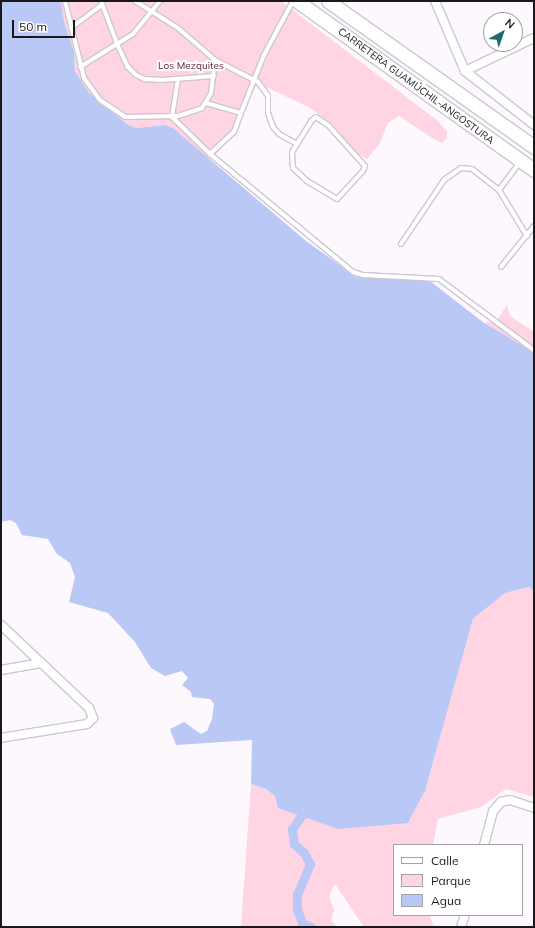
<!DOCTYPE html>
<meta charset="utf-8">
<style>
body{margin:0}
#map{position:relative;width:535px;height:928px;overflow:hidden;background:#fcf8fe;font-family:Mulish,sans-serif}
div>[style]{position:absolute}
.green>*{inset:0;background:#ffd5e3}
.water>*{inset:0;background:#bac8f6}
.canal>*{height:9px;margin:-4.5px;padding:0 4.5px;transform-origin:4.5px;border-radius:4.5px;background:#bac8f6}
.roads{filter:drop-shadow(1px 0 #cec7d1) drop-shadow(-1px 0 #cec7d1) drop-shadow(0 1px #cec7d1) drop-shadow(0 -1px #cec7d1)}
.service>*{height:4px;margin:-2px;padding:0 2px;transform-origin:2px;border-radius:2px;background:#fff}
.minor>*{height:8px;margin:-4px;padding:0 4px;transform-origin:4px;border-radius:4px;background:#fff}
.primary>*{height:13px;margin:-6.5px;padding:0 6.5px;transform-origin:6.5px;border-radius:6.5px;background:#fff}
span{translate:-50% -50%;white-space:nowrap;text-align:center;line-height:1.15;-webkit-text-stroke:4px #fff;paint-order:stroke}
.park-label{font-size:10px;color:#60213c}
.street-label{font-size:10px;color:#1a181b}
.frame{position:absolute;inset:0;border:2px solid #1a181b;pointer-events:none}
.legend{position:absolute;left:393px;top:844px;width:130px;height:72px;box-sizing:border-box;background:#fff;border:1px solid #a3a3a4;margin:0;padding:5px 7px;list-style:none;font-size:12px;color:#1a181b}
.legend li{display:flex;align-items:center;gap:8px;height:20px}
.legend b{width:20px;border:1px solid #a3a3a4}
.north{position:absolute;left:483px;top:12px;width:40px;height:40px;box-sizing:border-box;background:#fff;border:1px solid #a3a3a4;border-radius:50%;rotate:40deg;font-size:11px;font-weight:700;line-height:16px;text-align:center;color:#1a181b}
.north::after{content:'';display:block;margin:auto;width:14px;height:18px;background:#1e6873;clip-path:polygon(50% 0,100% 100%,50% 72%,0 100%)}
.scale{position:absolute;left:12px;top:20px;width:63px;height:18px;box-sizing:border-box;border:2px solid #1a181b;border-top:0;padding-left:5px;font-size:12px;line-height:14px;white-space:nowrap;color:#1a181b;-webkit-text-stroke:3px #fff;paint-order:stroke}
</style>
<div id="map">
<div class="green">
<i style="clip-path:polygon(61px 1px,281px 1px,438px 121px,447px 131px,447px 138px,442px 143px,435px 140px,399px 116px,388px 123px,380px 143px,367px 159px,355px 152px,332px 124px,310px 108px,258px 83px,220px 150px,209px 161px,181px 134px,164px 125px,137px 128px,128px 125px,87px 92px,75px 71px,74px 52px,64px 21px)"></i>
<i style="clip-path:polygon(507px 305px,510px 316px,534px 332px,534px 352px,484px 323px,498px 319px)"></i>
<i style="clip-path:polygon(529px 587px,534px 592px,534px 797px,506px 789px,481px 807px,438px 819px,433px 845px,394px 845px,394px 915px,429px 915px,434px 927px,364px 927px,335px 884px,329px 896px,334px 910px,331px 920px,337px 927px,241px 927px,251px 784px,266px 789px,276px 796px,408px 823px,425px 791px,473px 619px,505px 593px)"></i>
</div>
<div class="water">
<i style="clip-path:polygon(1px 1px,61px 1px,64px 21px,74px 52px,75px 71px,88px 92px,128px 125px,137px 128px,164px 125px,173px 128px,306px 241px,356px 277px,430px 281px,484px 323px,534px 352px,534px 592px,529px 587px,505px 593px,473px 619px,425px 791px,408px 823px,338px 829px,278px 808px,275px 796px,266px 789px,251px 784px,252px 740px,176px 745px,170px 729px,184px 722px,201px 734px,207px 731px,212px 719px,214px 704px,210px 699px,192px 697px,191px 692px,182px 685px,188px 678px,182px 671px,165px 676px,151px 668px,135px 642px,108px 613px,69px 602px,75px 577px,70px 563px,57px 554px,48px 539px,22px 535px,16px 523px,10px 520px,1px 522px)"></i>
</div>
<div class="canal">
<i style="left:307px;top:807px;width:27px;rotate:124deg"></i>
<i style="left:292px;top:829px;width:15px;rotate:82deg"></i>
<i style="left:294px;top:844px;width:13px;rotate:42deg"></i>
<i style="left:304px;top:853px;width:13px;rotate:61deg"></i>
<i style="left:310px;top:864px;width:33px;rotate:113deg"></i>
<i style="left:297px;top:894px;width:15px;rotate:90deg"></i>
<i style="left:297px;top:909px;width:15px;rotate:70deg"></i>
<i style="left:302px;top:923px;width:10px;rotate:24deg"></i>
</div>
<div class="roads">
<div class="service">
<i style="left:65px;top:1px;width:79px;rotate:76.1deg"></i>
<i style="left:84px;top:78px;width:27px;rotate:54deg"></i>
<i style="left:100px;top:100px;width:30px;rotate:34deg"></i>
<i style="left:125px;top:117px;width:53px;rotate:-1.1deg"></i>
<i style="left:178px;top:116px;width:25px;rotate:-18deg"></i>
<i style="left:202px;top:108px;width:17px;rotate:-59deg"></i>
<i style="left:211px;top:93px;width:33px;rotate:-83deg"></i>
<i style="left:101px;top:1px;width:48px;rotate:69.3deg"></i>
<i style="left:118px;top:46px;width:23px;rotate:65deg"></i>
<i style="left:128px;top:67px;width:11px;rotate:45deg"></i>
<i style="left:136px;top:75px;width:9px;rotate:27deg"></i>
<i style="left:144px;top:79px;width:18px;rotate:3deg"></i>
<i style="left:162px;top:80px;width:52px;rotate:-4.4deg"></i>
<i style="left:135px;top:1px;width:51px;rotate:32.1deg"></i>
<i style="left:178px;top:28px;width:49px;rotate:40.9deg"></i>
<i style="left:215px;top:60px;width:48px;rotate:27.1deg"></i>
<i style="left:258px;top:82px;width:17px;rotate:54deg"></i>
<i style="left:268px;top:96px;width:17px;rotate:90deg"></i>
<i style="left:268px;top:113px;width:15px;rotate:70deg"></i>
<i style="left:273px;top:127px;width:9px;rotate:49deg"></i>
<i style="left:279px;top:134px;width:21px;rotate:29deg"></i>
<i style="left:71px;top:28px;width:39px;rotate:-37deg"></i>
<i style="left:80px;top:67px;width:62px;rotate:-31.9deg"></i>
<i style="left:133px;top:34px;width:43px;rotate:-50.7deg"></i>
<i style="left:178px;top:79px;width:38px;rotate:99deg"></i>
<i style="left:172px;top:117px;width:53px;rotate:44.2deg"></i>
<i style="left:210px;top:154px;width:33px;rotate:-43deg"></i>
<i style="left:234px;top:132px;width:20px;rotate:-70deg"></i>
<i style="left:206px;top:103px;width:36px;rotate:16deg"></i>
<i style="left:241px;top:113px;width:62px;rotate:-68.4deg"></i>
<i style="left:264px;top:55px;width:61px;rotate:-61.8deg"></i>
<i style="left:316px;top:117px;width:14px;rotate:34deg"></i>
<i style="left:328px;top:125px;width:55px;rotate:47.9deg"></i>
<i style="left:365px;top:166px;width:5px;rotate:112deg"></i>
<i style="left:363px;top:171px;width:38px;rotate:133deg"></i>
<i style="left:337px;top:199px;width:35px;rotate:-149deg"></i>
<i style="left:307px;top:181px;width:19px;rotate:-137deg"></i>
<i style="left:293px;top:168px;width:16px;rotate:-94deg"></i>
<i style="left:292px;top:152px;width:36px;rotate:-58deg"></i>
<i style="left:311px;top:121px;width:6px;rotate:-39deg"></i>
<i style="left:210px;top:154px;width:185px;rotate:39.5deg"></i>
<i style="left:353px;top:272px;width:10px;rotate:17deg"></i>
<i style="left:363px;top:275px;width:76px;rotate:3deg"></i>
<i style="left:439px;top:279px;width:119px;rotate:36.8deg"></i>
<i style="left:499px;top:190px;width:34px;rotate:-53deg"></i>
<i style="left:401px;top:244px;width:77px;rotate:-56.1deg"></i>
<i style="left:444px;top:180px;width:21px;rotate:-35deg"></i>
<i style="left:461px;top:168px;width:11px;rotate:5deg"></i>
<i style="left:472px;top:169px;width:34px;rotate:38deg"></i>
<i style="left:499px;top:190px;width:54px;rotate:58.7deg"></i>
<i style="left:501px;top:267px;width:53px;rotate:-51.2deg"></i>
</div>
<div class="minor">
<i style="left:435px;top:1px;width:76px;rotate:66.8deg"></i>
<i style="left:465px;top:71px;width:88px;rotate:38deg"></i>
<i style="left:465px;top:71px;width:76px;rotate:-25.6deg"></i>
<i style="left:1px;top:625px;width:121px;rotate:43.3deg"></i>
<i style="left:89px;top:708px;width:11px;rotate:68deg"></i>
<i style="left:93px;top:718px;width:8px;rotate:135deg"></i>
<i style="left:87px;top:724px;width:87px;rotate:170.8deg"></i>
<i style="left:1px;top:670px;width:41px;rotate:-9.9deg"></i>
<i style="left:484px;top:845px;width:35px;rotate:-75deg"></i>
<i style="left:493px;top:811px;width:12px;rotate:-48deg"></i>
<i style="left:501px;top:802px;width:9px;rotate:-13deg"></i>
<i style="left:510px;top:800px;width:25px;rotate:18deg"></i>
<i style="left:461px;top:927px;width:13px;rotate:-72deg"></i>
</div>
<div class="primary">
<i style="left:297px;top:1px;width:291px;rotate:35.5deg"></i>
<i style="left:328px;top:1px;width:252px;rotate:35.3deg"></i>
</div>
</div>
<div class="park-label">
<span style="left:191px;top:66px">Los Mezquites</span>
</div>
<div class="street-label">
<span style="left:416px;top:86px;rotate:36deg">CARRETERA GUAMÚCHIL-ANGOSTURA</span>
</div>
<div class="frame"></div>
<ul class="legend">
<li><b style="height:5px;background:#fff"></b>Calle</li>
<li><b style="height:11px;background:#ffd5e3"></b>Parque</li>
<li><b style="height:11px;background:#bac8f6"></b>Agua</li>
</ul>
<div class="north">N</div>
<div class="scale">50 m</div>
</div>
